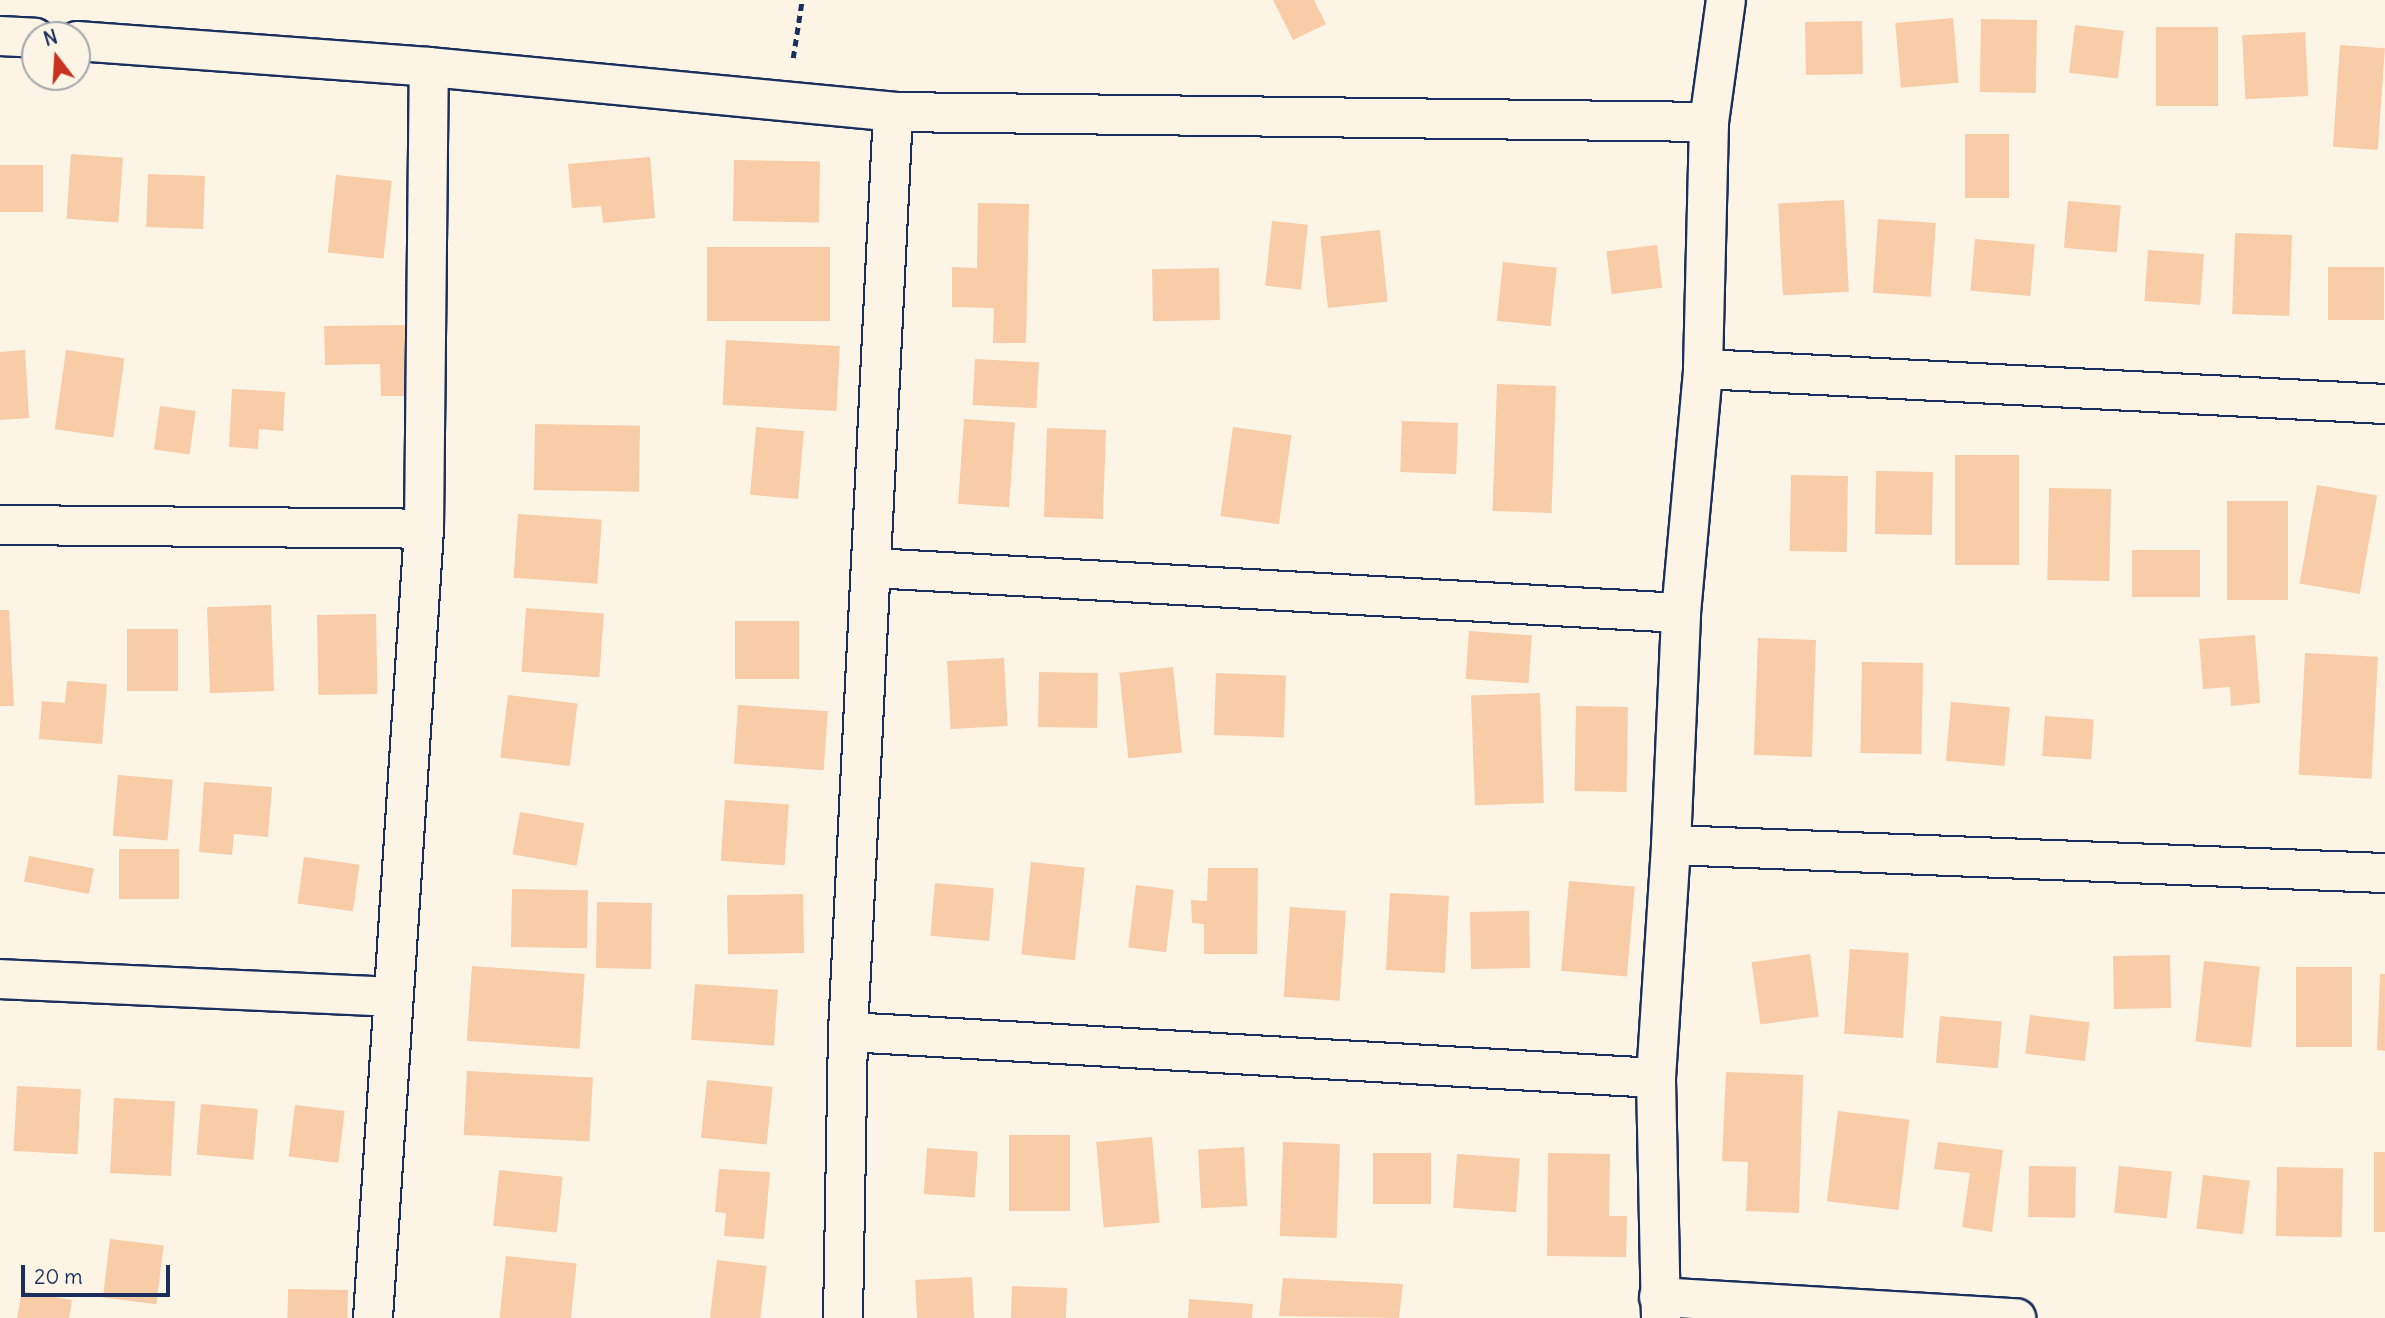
<!DOCTYPE html>
<style>
body{margin:0}
#map{position:relative;width:2385px;height:1318px;overflow:hidden;background:#fcf5e5;font-family:Delius,sans-serif}
div>[style]{position:absolute}
.building>*{inset:0;background:#f8cca7;transform-origin:0 0}
.path>*{height:4.5px;margin-top:-2.25px;transform-origin:0;background:repeating-linear-gradient(90deg,#1b2f5e 0 7px,transparent 0 12px)}
.roads{filter:drop-shadow(2px 0 #1b2f5e) drop-shadow(-2px 0 #1b2f5e) drop-shadow(0 2px #1b2f5e) drop-shadow(0 -2px #1b2f5e)}
.minor>*{height:38px;margin:-19px;padding:0 19px;transform-origin:19px;border-radius:19px;background:#fcf5e5}
span{translate:-50% -50%;white-space:nowrap;text-align:center;line-height:1.15;-webkit-text-stroke:7px #fcf5e5;paint-order:stroke}
.north{position:absolute;left:21px;top:21px;width:70px;height:70px;box-sizing:border-box;background:#fcf5e5;border:2px solid #a2a6af;border-radius:50%;rotate:343deg;font-size:19px;font-weight:700;line-height:28px;text-align:center;color:#1b2f5e}
.north::after{content:'';display:block;margin:auto;width:24px;height:32px;background:#c8321e;clip-path:polygon(50% 0,100% 100%,50% 72%,0 100%)}
.scale{position:absolute;left:21px;top:1265px;width:149px;height:32px;box-sizing:border-box;border:4px solid #1b2f5e;border-top:0;padding-left:9px;font-size:21px;line-height:24px;white-space:nowrap;color:#1b2f5e;-webkit-text-stroke:5px #fcf5e5;paint-order:stroke}
</style>
<div id="map">
<div class="building">
<i style="clip-path:polygon(1273px 0,1314px 0,1326px 24px,1293px 40px)"></i>
<i style="left:1953px;top:18px;width:65px;height:58px;rotate:85deg"></i>
<i style="left:1981px;top:19px;width:56px;height:73px;rotate:1deg"></i>
<i style="left:1862px;top:21px;width:53px;height:57px;rotate:89deg"></i>
<i style="left:2075px;top:25px;width:49px;height:48px;rotate:7deg"></i>
<i style="left:2156px;top:27px;width:62px;height:79px"></i>
<i style="left:2305px;top:32px;width:64px;height:63px;rotate:87deg"></i>
<i style="left:2340px;top:45px;width:45px;height:102px;rotate:4deg"></i>
<i style="left:1965px;top:134px;width:44px;height:64px"></i>
<i style="left:71px;top:154px;width:52px;height:65px;rotate:4deg"></i>
<i style="clip-path:polygon(650px 157px,655px 218px,603px 223px,601px 206px,572px 208px,568px 164px)"></i>
<i style="left:734px;top:160px;width:86px;height:61px;rotate:1deg"></i>
<i style="left:43px;top:165px;width:47px;height:43px;rotate:90deg"></i>
<i style="left:148px;top:174px;width:57px;height:53px;rotate:2deg"></i>
<i style="left:336px;top:175px;width:56px;height:78px;rotate:6deg"></i>
<i style="left:1844px;top:200px;width:92px;height:66px;rotate:87deg"></i>
<i style="left:2068px;top:201px;width:53px;height:47px;rotate:5deg"></i>
<i style="clip-path:polygon(978px 203px,1029px 204px,1026px 343px,993px 343px,994px 308px,952px 307px,952px 267px,977px 268px)"></i>
<i style="left:1878px;top:219px;width:58px;height:74px;rotate:4deg"></i>
<i style="left:1272px;top:221px;width:36px;height:65px;rotate:6deg"></i>
<i style="left:1380px;top:230px;width:72px;height:60px;rotate:84deg"></i>
<i style="left:2235px;top:233px;width:57px;height:81px;rotate:2deg"></i>
<i style="left:1975px;top:239px;width:60px;height:52px;rotate:5deg"></i>
<i style="left:1657px;top:245px;width:43px;height:51px;rotate:83deg"></i>
<i style="left:707px;top:247px;width:123px;height:74px"></i>
<i style="left:2148px;top:250px;width:56px;height:51px;rotate:4deg"></i>
<i style="left:1503px;top:262px;width:54px;height:59px;rotate:6deg"></i>
<i style="left:2328px;top:267px;width:56px;height:53px"></i>
<i style="left:1219px;top:268px;width:52px;height:67px;rotate:89deg"></i>
<i style="clip-path:polygon(414px 325px,414px 396px,381px 396px,380px 364px,325px 365px,324px 326px)"></i>
<i style="left:726px;top:340px;width:114px;height:65px;rotate:3deg"></i>
<i style="clip-path:polygon(25px 350px,29px 418px,0 420px,0 352px)"></i>
<i style="left:66px;top:350px;width:59px;height:80px;rotate:8deg"></i>
<i style="left:975px;top:359px;width:64px;height:46px;rotate:3deg"></i>
<i style="left:1497px;top:384px;width:59px;height:127px;rotate:2deg"></i>
<i style="clip-path:polygon(232px 389px,285px 392px,283px 431px,259px 429px,258px 449px,229px 447px)"></i>
<i style="left:160px;top:406px;width:36px;height:44px;rotate:8deg"></i>
<i style="left:964px;top:419px;width:51px;height:85px;rotate:4deg"></i>
<i style="left:1402px;top:421px;width:56px;height:51px;rotate:2deg"></i>
<i style="left:535px;top:424px;width:105px;height:66px;rotate:1deg"></i>
<i style="left:756px;top:427px;width:48px;height:68px;rotate:5deg"></i>
<i style="left:1233px;top:427px;width:59px;height:90px;rotate:8deg"></i>
<i style="left:1047px;top:428px;width:59px;height:89px;rotate:2deg"></i>
<i style="left:1955px;top:455px;width:64px;height:110px"></i>
<i style="left:1876px;top:471px;width:57px;height:63px;rotate:1deg"></i>
<i style="left:1791px;top:475px;width:57px;height:76px;rotate:1deg"></i>
<i style="left:2317px;top:485px;width:61px;height:100px;rotate:10deg"></i>
<i style="left:2049px;top:488px;width:62px;height:92px;rotate:1deg"></i>
<i style="left:2227px;top:501px;width:61px;height:99px"></i>
<i style="left:518px;top:514px;width:84px;height:64px;rotate:4deg"></i>
<i style="left:2132px;top:550px;width:68px;height:47px"></i>
<i style="left:271px;top:605px;width:86px;height:64px;rotate:88deg"></i>
<i style="left:526px;top:608px;width:78px;height:64px;rotate:4deg"></i>
<i style="clip-path:polygon(0 610px,9px 610px,14px 706px,0 706px)"></i>
<i style="left:376px;top:614px;width:80px;height:59px;rotate:89deg"></i>
<i style="left:735px;top:621px;width:64px;height:58px"></i>
<i style="left:127px;top:629px;width:51px;height:62px"></i>
<i style="left:1469px;top:631px;width:63px;height:48px;rotate:4deg"></i>
<i style="clip-path:polygon(2255px 635px,2260px 703px,2231px 706px,2230px 687px,2203px 689px,2199px 639px)"></i>
<i style="left:1758px;top:638px;width:58px;height:117px;rotate:2deg"></i>
<i style="left:2305px;top:653px;width:73px;height:122px;rotate:3deg"></i>
<i style="left:1004px;top:658px;width:68px;height:57px;rotate:87deg"></i>
<i style="left:1862px;top:662px;width:61px;height:91px;rotate:1deg"></i>
<i style="left:1173px;top:667px;width:86px;height:54px;rotate:84deg"></i>
<i style="left:1039px;top:672px;width:59px;height:55px;rotate:1deg"></i>
<i style="left:1216px;top:673px;width:70px;height:62px;rotate:2deg"></i>
<i style="clip-path:polygon(67px 681px,107px 684px,102px 744px,39px 739px,42px 701px,65px 703px)"></i>
<i style="left:1540px;top:693px;width:110px;height:69px;rotate:88deg"></i>
<i style="left:508px;top:695px;width:70px;height:63px;rotate:7deg"></i>
<i style="left:1951px;top:702px;width:59px;height:59px;rotate:5deg"></i>
<i style="left:738px;top:705px;width:90px;height:59px;rotate:4deg"></i>
<i style="left:1576px;top:706px;width:52px;height:85px;rotate:1deg"></i>
<i style="left:2045px;top:716px;width:49px;height:40px;rotate:4deg"></i>
<i style="left:118px;top:775px;width:55px;height:61px;rotate:5deg"></i>
<i style="clip-path:polygon(204px 782px,272px 787px,268px 837px,234px 834px,232px 855px,199px 852px)"></i>
<i style="left:725px;top:800px;width:64px;height:61px;rotate:4deg"></i>
<i style="left:520px;top:812px;width:65px;height:43px;rotate:10deg"></i>
<i style="left:119px;top:849px;width:60px;height:50px"></i>
<i style="left:29px;top:856px;width:66px;height:26px;rotate:11deg"></i>
<i style="left:304px;top:857px;width:56px;height:47px;rotate:8deg"></i>
<i style="left:1031px;top:862px;width:54px;height:93px;rotate:6deg"></i>
<i style="clip-path:polygon(1208px 868px,1258px 868px,1257px 954px,1204px 954px,1204px 924px,1192px 923px,1191px 900px,1207px 901px)"></i>
<i style="left:1569px;top:881px;width:66px;height:90px;rotate:5deg"></i>
<i style="left:935px;top:883px;width:59px;height:53px;rotate:5deg"></i>
<i style="left:1136px;top:885px;width:38px;height:63px;rotate:7deg"></i>
<i style="left:512px;top:889px;width:76px;height:58px;rotate:1deg"></i>
<i style="left:1390px;top:893px;width:59px;height:77px;rotate:3deg"></i>
<i style="left:803px;top:894px;width:59px;height:76px;rotate:89deg"></i>
<i style="left:597px;top:902px;width:55px;height:66px;rotate:1deg"></i>
<i style="left:1290px;top:907px;width:56px;height:90px;rotate:4deg"></i>
<i style="left:1529px;top:911px;width:57px;height:59px;rotate:89deg"></i>
<i style="left:1850px;top:949px;width:59px;height:85px;rotate:4deg"></i>
<i style="left:1810px;top:954px;width:63px;height:59px;rotate:82deg"></i>
<i style="left:2170px;top:955px;width:53px;height:57px;rotate:89deg"></i>
<i style="left:2204px;top:961px;width:56px;height:81px;rotate:6deg"></i>
<i style="left:472px;top:966px;width:113px;height:75px;rotate:4deg"></i>
<i style="left:2296px;top:967px;width:56px;height:80px"></i>
<i style="clip-path:polygon(2380px 974px,2385px 974px,2385px 1051px,2377px 1050px)"></i>
<i style="left:695px;top:984px;width:83px;height:56px;rotate:4deg"></i>
<i style="left:2030px;top:1015px;width:60px;height:39px;rotate:7deg"></i>
<i style="left:1940px;top:1016px;width:62px;height:47px;rotate:5deg"></i>
<i style="left:467px;top:1071px;width:126px;height:64px;rotate:3deg"></i>
<i style="clip-path:polygon(1726px 1072px,1803px 1075px,1799px 1213px,1746px 1211px,1748px 1162px,1722px 1161px)"></i>
<i style="left:707px;top:1080px;width:66px;height:58px;rotate:6deg"></i>
<i style="left:17px;top:1086px;width:64px;height:65px;rotate:3deg"></i>
<i style="left:114px;top:1098px;width:61px;height:75px;rotate:3deg"></i>
<i style="left:201px;top:1104px;width:57px;height:51px;rotate:5deg"></i>
<i style="left:295px;top:1105px;width:50px;height:52px;rotate:7deg"></i>
<i style="left:1838px;top:1111px;width:72px;height:91px;rotate:7deg"></i>
<i style="left:1070px;top:1135px;width:76px;height:61px;rotate:90deg"></i>
<i style="left:1152px;top:1137px;width:86px;height:56px;rotate:85deg"></i>
<i style="left:1283px;top:1142px;width:57px;height:94px;rotate:2deg"></i>
<i style="clip-path:polygon(1938px 1142px,2003px 1150px,1992px 1232px,1962px 1227px,1970px 1173px,1934px 1169px)"></i>
<i style="left:1244px;top:1147px;width:59px;height:46px;rotate:87deg"></i>
<i style="left:927px;top:1148px;width:51px;height:46px;rotate:4deg"></i>
<i style="left:2374px;top:1152px;width:11px;height:80px"></i>
<i style="left:1373px;top:1153px;width:58px;height:51px"></i>
<i style="clip-path:polygon(1548px 1153px,1610px 1154px,1609px 1216px,1627px 1216px,1626px 1257px,1547px 1256px)"></i>
<i style="left:1457px;top:1154px;width:63px;height:54px;rotate:4deg"></i>
<i style="left:2029px;top:1166px;width:47px;height:51px;rotate:1deg"></i>
<i style="left:2119px;top:1166px;width:53px;height:47px;rotate:6deg"></i>
<i style="left:2277px;top:1167px;width:66px;height:69px;rotate:1deg"></i>
<i style="clip-path:polygon(719px 1169px,770px 1172px,764px 1239px,724px 1236px,726px 1213px,715px 1212px)"></i>
<i style="left:499px;top:1170px;width:64px;height:56px;rotate:6deg"></i>
<i style="left:2203px;top:1175px;width:47px;height:54px;rotate:7deg"></i>
<i style="left:110px;top:1239px;width:54px;height:59px;rotate:7deg"></i>
<i style="left:506px;top:1256px;width:71px;height:62px;rotate:6deg"></i>
<i style="left:717px;top:1260px;width:50px;height:58px;rotate:7deg"></i>
<i style="left:972px;top:1277px;width:41px;height:57px;rotate:87deg"></i>
<i style="clip-path:polygon(1283px 1278px,1403px 1284px,1399px 1318px,1279px 1316px)"></i>
<i style="left:1012px;top:1286px;width:55px;height:32px;rotate:2deg"></i>
<i style="left:288px;top:1289px;width:60px;height:29px;rotate:1deg"></i>
<i style="clip-path:polygon(22px 1291px,72px 1300px,69px 1318px,17px 1318px)"></i>
<i style="clip-path:polygon(1189px 1299px,1253px 1304px,1252px 1318px,1188px 1318px)"></i>
</div>
<div class="path">
<i style="left:793px;top:58px;width:59px;rotate:-81.2deg"></i>
</div>
<div class="roads">
<div class="minor">
<i style="left:0;top:36px;width:35px;rotate:3deg"></i>
<i style="left:77px;top:41px;width:353px;rotate:4.2deg"></i>
<i style="left:429px;top:67px;width:466px;rotate:5.5deg"></i>
<i style="left:893px;top:112px;width:816px;rotate:0.7deg"></i>
<i style="left:1703px;top:369px;width:683px;rotate:2.94deg"></i>
<i style="left:0;top:525px;width:424px;rotate:0.5deg"></i>
<i style="left:873px;top:568px;width:809px;rotate:3.19deg"></i>
<i style="left:1671px;top:845px;width:715px;rotate:2.25deg"></i>
<i style="left:0;top:979px;width:393px;rotate:2.6deg"></i>
<i style="left:848px;top:1032px;width:809px;rotate:3.26deg"></i>
<i style="left:1659px;top:1297px;width:358px;rotate:3.4deg"></i>
<i style="left:373px;top:1318px;width:791px;rotate:-86.3deg"></i>
<i style="left:424px;top:529px;width:462px;rotate:-89.4deg"></i>
<i style="left:843px;top:1318px;width:286px;rotate:-89deg"></i>
<i style="left:848px;top:1032px;width:921px;rotate:-87.2deg"></i>
<i style="left:1661px;top:1318px;width:240px;rotate:-91.2deg"></i>
<i style="left:1656px;top:1078px;width:233px;rotate:-86.3deg"></i>
<i style="left:1671px;top:845px;width:232px;rotate:-87.5deg"></i>
<i style="left:1681px;top:613px;width:245px;rotate:-84.8deg"></i>
<i style="left:1703px;top:369px;width:247px;rotate:-88.6deg"></i>
<i style="left:1709px;top:122px;width:123px;rotate:-82.1deg"></i>
</div>
</div>
<div class="north">N</div>
<div class="scale">20 m</div>
</div>
